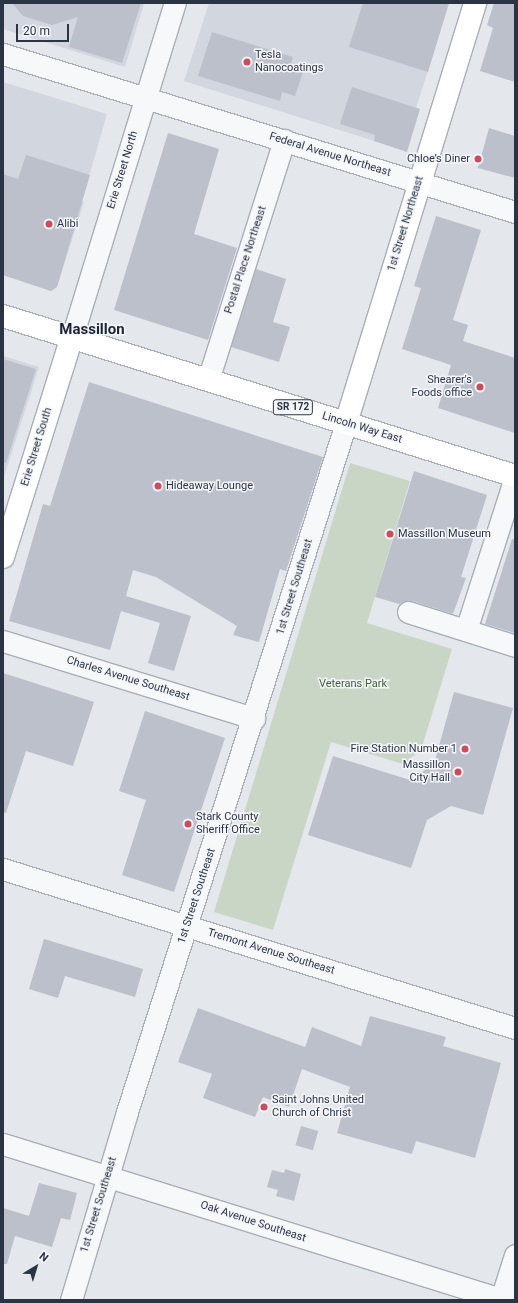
<!DOCTYPE html>
<meta charset="utf-8">
<style>
body{margin:0}
#map{position:relative;width:518px;height:1303px;overflow:hidden;background:#e4e7ec;font-family:Roboto,sans-serif}
div>[style]{position:absolute}
.built>*{inset:0;background:#d2d6de}
.green>*{inset:0;background:#c9d6c5}
.building>*{inset:0;background:#bbc0ca;transform-origin:0 0}
.roads{filter:drop-shadow(1px 0 #a9aeb7) drop-shadow(-1px 0 #a9aeb7) drop-shadow(0 1px #a9aeb7) drop-shadow(0 -1px #a9aeb7)}
.minor>*{height:21px;margin:-10.5px;padding:0 10.5px;transform-origin:10.5px;border-radius:10.5px;background:#f7f8fa}
.major>*{height:22px;margin:-11px;padding:0 11px;transform-origin:11px;border-radius:11px;background:#fff}
.dots>*{width:11px;height:11px;translate:-50% -50%;box-sizing:border-box;border:2px solid #f4f6f9;border-radius:50%}
span{translate:-50% -50%;white-space:nowrap;text-align:center;line-height:1.15;-webkit-text-stroke:3px #f4f6f9;paint-order:stroke}
.shield-label span{padding:1px 3px;background:#f4f6f9;border:1px solid;border-radius:3px;-webkit-text-stroke-width:0}
.shield-label{font-size:10px;color:#2b3445;font-weight:700}
.poi-label{font-size:11px;color:#2b3445}
.left{translate:0 -50%;text-align:left}
.right{translate:-100% -50%;text-align:right}
.street-label{font-size:11px;color:#2b3445}
.park-label{font-size:11px;color:#3f6138}
.district-label{font-size:15px;color:#1d2536;font-weight:700}
.frame{position:absolute;inset:0;border:4px solid #2b3445;pointer-events:none}
.north{position:absolute;left:16px;top:1247px;width:40px;height:40px;-webkit-text-stroke:3px #f4f6f9;paint-order:stroke;rotate:38deg;font-size:11px;font-weight:700;line-height:16px;text-align:center;color:#2b3445}
.north::after{content:'';display:block;margin:auto;width:14px;height:18px;background:#2b3445;clip-path:polygon(50% 0,100% 100%,50% 72%,0 100%)}
.scale{position:absolute;left:16px;top:24px;width:53px;height:18px;box-sizing:border-box;border:2px solid #2b3445;border-top:0;padding-left:5px;font-size:12px;line-height:14px;white-space:nowrap;color:#2b3445;-webkit-text-stroke:3px #f4f6f9;paint-order:stroke}
</style>
<div id="map">
<div class="built">
<i style="clip-path:polygon(3px 3px,144px 3px,125px 67px,3px 29px)"></i>
<i style="clip-path:polygon(209px 3px,449px 3px,403px 150px,184px 81px)"></i>
<i style="clip-path:polygon(3px 82px,107px 114px,82px 201px,84px 202px,57px 287px,51px 291px,3px 275px)"></i>
<i style="clip-path:polygon(3px 356px,39px 367px,3px 480px)"></i>
</div>
<div class="green">
<i style="clip-path:polygon(350px 463px,410px 481px,367px 623px,452px 649px,421px 750px,403px 764px,331px 742px,273px 930px,214px 912px)"></i>
</div>
<div class="building">
<i style="clip-path:polygon(12px 3px,141px 3px,122px 63px,69px 47px,78px 17px,52px 25px,23px 16px)"></i>
<i style="clip-path:polygon(363px 3px,449px 3px,428px 72px,349px 47px)"></i>
<i style="clip-path:polygon(494px 3px,515px 3px,515px 82px,480px 71px,493px 28px,487px 25px)"></i>
<i style="clip-path:polygon(212px 32px,293px 57px,290px 67px,303px 72px,295px 96px,282px 92px,280px 101px,198px 76px)"></i>
<i style="clip-path:polygon(352px 87px,420px 109px,407px 152px,374px 141px,375px 135px,340px 124px)"></i>
<i style="clip-path:polygon(489px 128px,515px 136px,515px 178px,478px 168px)"></i>
<i style="clip-path:polygon(168px 133px,219px 149px,194px 234px,237px 248px,208px 340px,114px 310px)"></i>
<i style="clip-path:polygon(26px 155px,90px 175px,57px 287px,51px 291px,3px 275px,3px 174px,18px 179px)"></i>
<i style="clip-path:polygon(436px 216px,481px 230px,453px 320px,468px 325px,463px 341px,515px 358px,515px 433px,438px 408px,451px 365px,402px 349px,421px 288px,414px 286px)"></i>
<i style="clip-path:polygon(256px 269px,286px 279px,273px 322px,290px 327px,279px 362px,231px 347px)"></i>
<i style="clip-path:polygon(3px 359px,36px 369px,6px 463px,3px 463px)"></i>
<i style="clip-path:polygon(89px 382px,323px 457px,286px 571px,280px 569px,259px 642px,233px 635px,237px 626px,156px 577px,133px 570px,126px 596px,191px 616px,174px 671px,148px 663px,160px 623px,121px 611px,110px 650px,9px 621px,43px 504px,50px 506px)"></i>
<i style="clip-path:polygon(414px 471px,487px 495px,461px 577px,466px 578px,453px 614px,412px 601px,399px 604px,375px 597px)"></i>
<i style="clip-path:polygon(512px 539px,515px 539px,515px 633px,485px 624px)"></i>
<i style="clip-path:polygon(3px 673px,94px 702px,73px 766px,26px 751px,6px 813px,3px 812px)"></i>
<i style="clip-path:polygon(454px 692px,513px 708px,483px 815px,451px 806px,427px 820px,411px 868px,308px 835px,333px 756px,410px 780px,434px 764px)"></i>
<i style="clip-path:polygon(145px 711px,225px 738px,174px 892px,122px 875px,146px 800px,119px 791px)"></i>
<i style="clip-path:polygon(44px 939px,143px 969px,135px 997px,65px 976px,58px 998px,29px 989px)"></i>
<i style="clip-path:polygon(198px 1008px,305px 1047px,312px 1027px,361px 1046px,370px 1016px,446px 1037px,443px 1046px,501px 1063px,475px 1158px,416px 1141px,412px 1154px,337px 1133px,350px 1087px,302px 1069px,289px 1107px,263px 1097px,255px 1117px,203px 1098px,212px 1074px,178px 1062px)"></i>
<i style="left:301px;top:1126px;width:18px;height:20px;rotate:16deg"></i>
<i style="clip-path:polygon(285px 1169px,301px 1174px,294px 1201px,276px 1196px,278px 1190px,267px 1187px,272px 1170px,284px 1173px)"></i>
<i style="clip-path:polygon(39px 1183px,77px 1193px,70px 1220px,61px 1218px,52px 1247px,15px 1236px,7px 1264px,3px 1264px,3px 1208px,29px 1216px)"></i>
</div>
<div class="roads">
<div class="minor">
<i style="left:3px;top:54px;width:536px;rotate:17.15deg"></i>
<i style="left:72px;top:337px;width:350px;rotate:-72.9deg"></i>
<i style="left:208px;top:380px;width:252px;rotate:-72.4deg"></i>
<i style="left:408px;top:612px;width:112px;rotate:17.6deg"></i>
<i style="left:466px;top:630px;width:161px;rotate:-72.2deg"></i>
<i style="left:3px;top:641px;width:263px;rotate:17.1deg"></i>
<i style="left:3px;top:869px;width:536px;rotate:17.25deg"></i>
<i style="left:3px;top:1144px;width:525px;rotate:17.3deg"></i>
<i style="left:501px;top:1299px;width:46px;rotate:-72.3deg"></i>
<i style="left:71px;top:1300px;width:196px;rotate:-73.4deg"></i>
<i style="left:127px;top:1112px;width:723px;rotate:-72.37deg"></i>
</div>
<div class="major">
<i style="left:3px;top:316px;width:536px;rotate:17.35deg"></i>
<i style="left:346px;top:423px;width:439px;rotate:-72.9deg"></i>
<i style="left:3px;top:557px;width:231px;rotate:-72.6deg"></i>
</div>
</div>
<div class="dots">
<i style="left:247px;top:62px;background:#d1495b"></i>
<i style="left:478px;top:159px;background:#d1495b"></i>
<i style="left:49px;top:224px;background:#d1495b"></i>
<i style="left:480px;top:387px;background:#d1495b"></i>
<i style="left:158px;top:486px;background:#d1495b"></i>
<i style="left:390px;top:534px;background:#d1495b"></i>
<i style="left:465px;top:749px;background:#d1495b"></i>
<i style="left:458px;top:772px;background:#d1495b"></i>
<i style="left:188px;top:824px;background:#d1495b"></i>
<i style="left:264px;top:1107px;background:#d1495b"></i>
</div>
<div class="shield-label">
<span style="left:293px;top:407px">SR 172</span>
</div>
<div class="poi-label">
<span class="left" style="left:255px;top:62px">Tesla<br>Nanocoatings</span>
<span class="right" style="left:470px;top:159px">Chloe’s Diner</span>
<span class="left" style="left:57px;top:224px">Alibi</span>
<span class="right" style="left:472px;top:387px">Shearer's<br>Foods office</span>
<span class="left" style="left:166px;top:486px">Hideaway Lounge</span>
<span class="left" style="left:398px;top:534px">Massillon Museum</span>
<span class="right" style="left:457px;top:749px">Fire Station Number 1</span>
<span class="right" style="left:450px;top:772px">Massillon<br>City Hall</span>
<span class="left" style="left:196px;top:824px">Stark County<br>Sheriff Office</span>
<span class="left" style="left:272px;top:1107px">Saint Johns United<br>Church of Christ</span>
</div>
<div class="street-label">
<span style="left:330px;top:155px;rotate:17deg">Federal Avenue Northeast</span>
<span style="left:123px;top:170px;rotate:-73deg">Erie Street North</span>
<span style="left:406px;top:224px;rotate:-73deg">1st Street Northeast</span>
<span style="left:246px;top:260px;rotate:-72deg">Postal Place Northeast</span>
<span style="left:362px;top:428px;rotate:17deg">Lincoln Way East</span>
<span style="left:37px;top:447px;rotate:-73deg">Erie Street South</span>
<span style="left:295px;top:587px;rotate:-73deg">1st Street Southeast</span>
<span style="left:128px;top:679px;rotate:17deg">Charles Avenue Southeast</span>
<span style="left:197px;top:896px;rotate:-72deg">1st Street Southeast</span>
<span style="left:271px;top:952px;rotate:17deg">Tremont Avenue Southeast</span>
<span style="left:99px;top:1205px;rotate:-73deg">1st Street Southeast</span>
<span style="left:253px;top:1222px;rotate:18deg">Oak Avenue Southeast</span>
</div>
<div class="park-label">
<span style="left:353px;top:684px">Veterans Park</span>
</div>
<div class="district-label">
<span style="left:92px;top:330px">Massillon</span>
</div>
<div class="frame"></div>
<div class="north">N</div>
<div class="scale">20 m</div>
</div>
